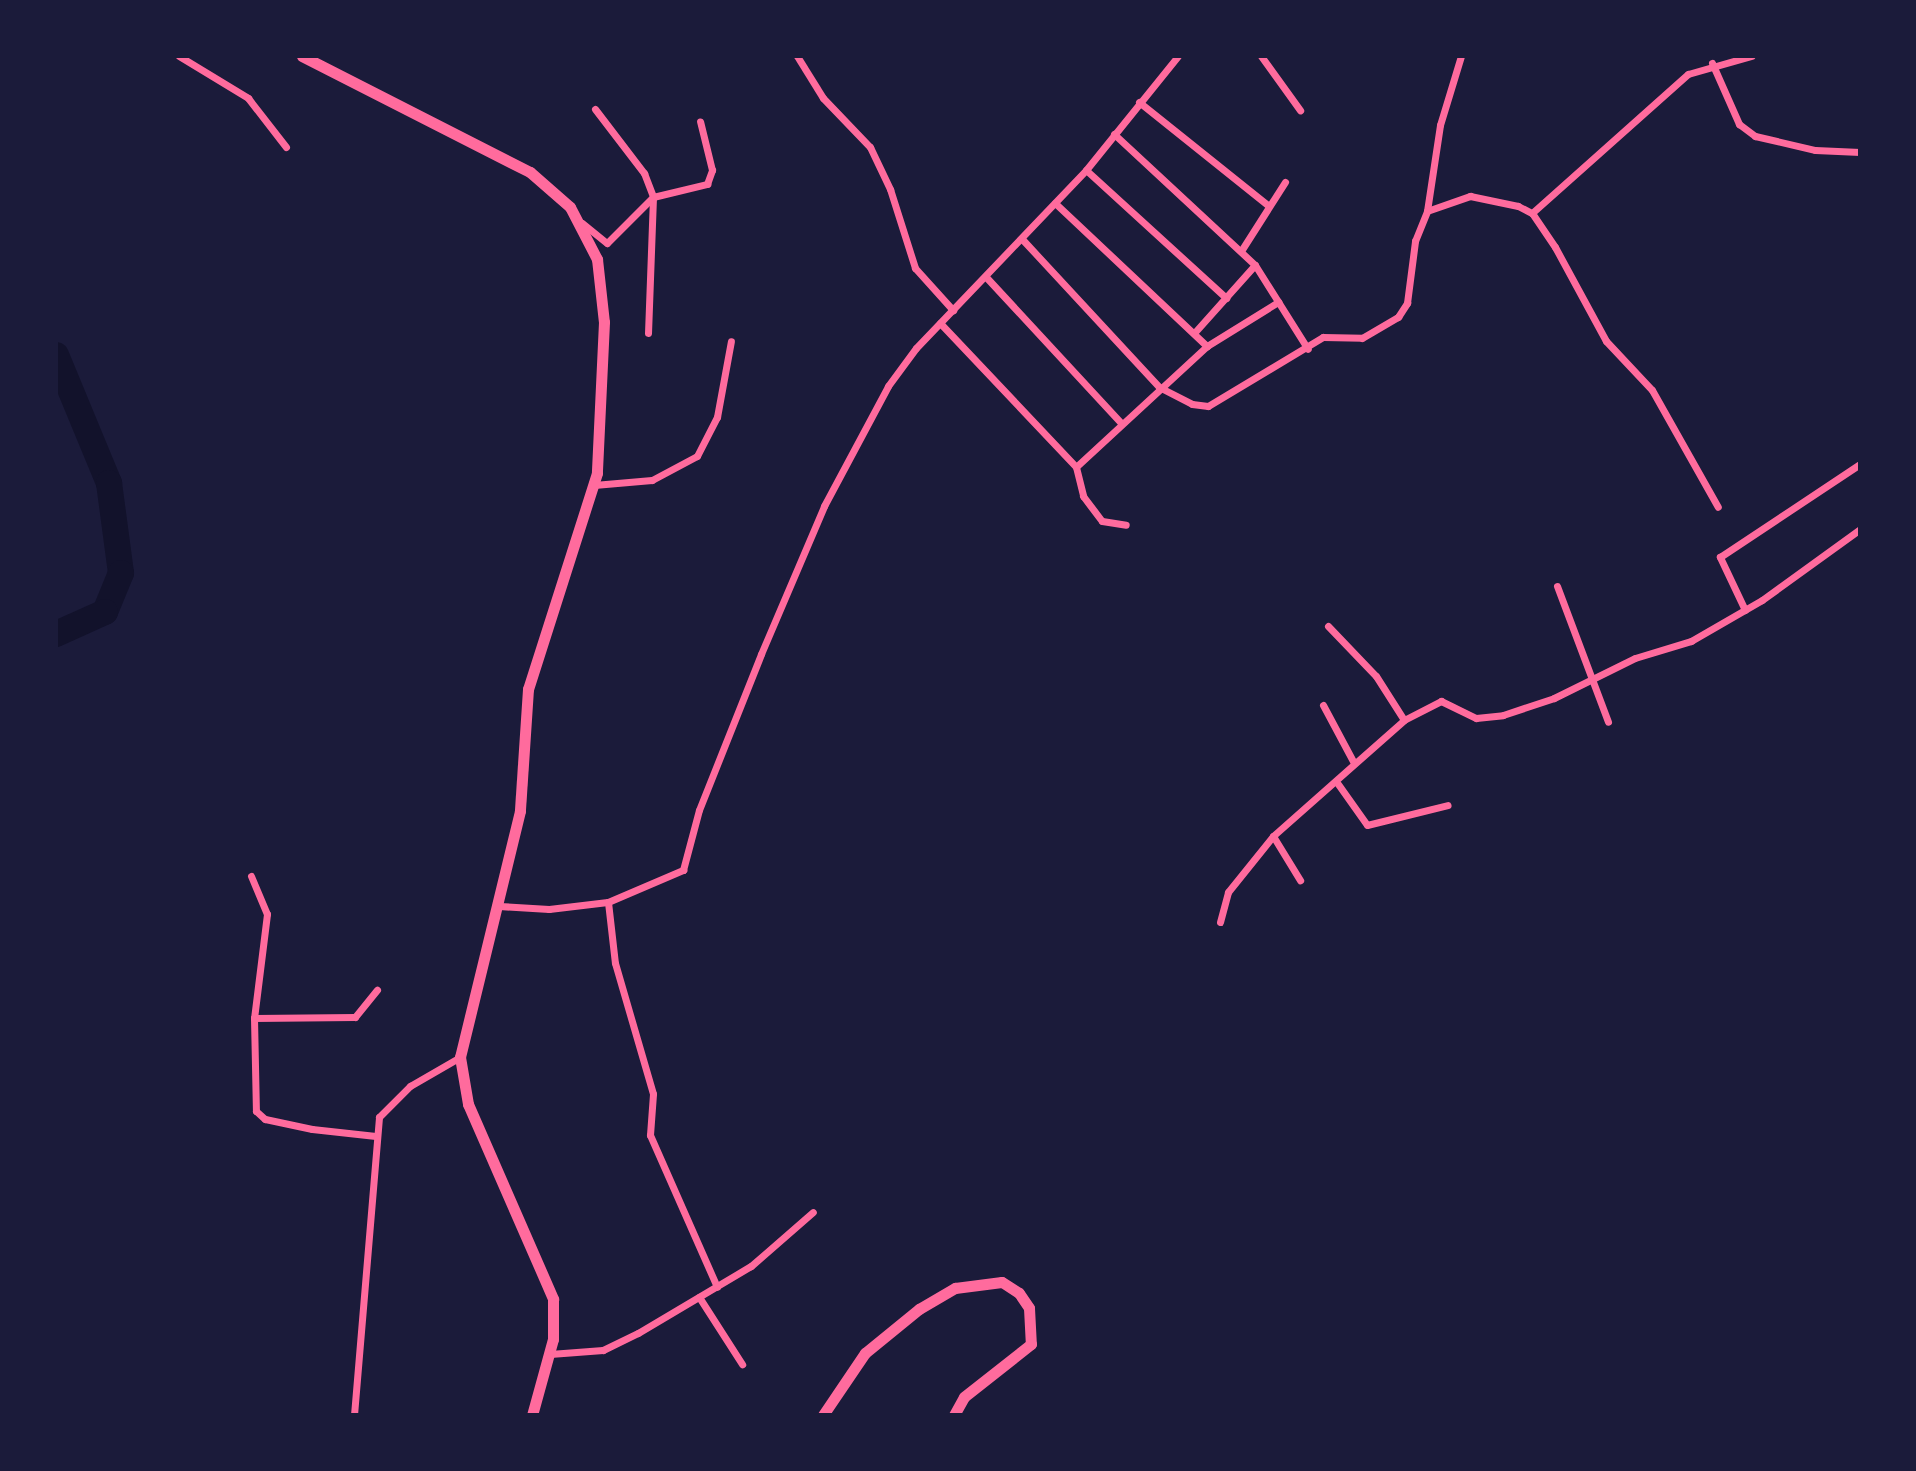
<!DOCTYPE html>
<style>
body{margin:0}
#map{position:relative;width:1916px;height:1471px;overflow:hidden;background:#1b1b3a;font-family:Lato,sans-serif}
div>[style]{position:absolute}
.river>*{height:26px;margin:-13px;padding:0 13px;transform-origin:13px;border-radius:13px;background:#12122b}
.minor>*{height:7px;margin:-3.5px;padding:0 3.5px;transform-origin:3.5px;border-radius:3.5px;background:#ff6b9d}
.primary>*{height:11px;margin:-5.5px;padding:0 5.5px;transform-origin:5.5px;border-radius:5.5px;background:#ff6b9d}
span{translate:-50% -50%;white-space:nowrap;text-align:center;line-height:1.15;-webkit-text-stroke:6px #1b1b3a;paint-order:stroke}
.frame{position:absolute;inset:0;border:58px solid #1b1b3a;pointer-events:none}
</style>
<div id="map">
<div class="river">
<i style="left:56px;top:355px;width:139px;rotate:67.5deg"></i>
<i style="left:109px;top:483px;width:91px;rotate:82.4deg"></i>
<i style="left:121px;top:573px;width:42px;rotate:112.3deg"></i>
<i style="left:105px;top:612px;width:54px;rotate:155.8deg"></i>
</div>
<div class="minor">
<i style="left:179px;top:56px;width:81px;rotate:31.3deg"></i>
<i style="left:248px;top:98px;width:62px;rotate:52.2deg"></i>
<i style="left:797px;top:56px;width:49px;rotate:58.2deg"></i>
<i style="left:823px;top:98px;width:68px;rotate:46.2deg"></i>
<i style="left:870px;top:147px;width:47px;rotate:64.5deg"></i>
<i style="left:890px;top:189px;width:83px;rotate:72.4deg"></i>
<i style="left:915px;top:268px;width:57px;rotate:47.9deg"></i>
<i style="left:1261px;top:56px;width:67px;rotate:54.2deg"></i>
<i style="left:1712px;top:63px;width:67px;rotate:66.1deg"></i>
<i style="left:1739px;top:124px;width:20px;rotate:37deg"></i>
<i style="left:1755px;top:136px;width:62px;rotate:13.1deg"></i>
<i style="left:1815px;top:150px;width:45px;rotate:2.5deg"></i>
<i style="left:1139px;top:102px;width:166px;rotate:38.7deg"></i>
<i style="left:595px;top:109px;width:81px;rotate:52.6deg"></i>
<i style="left:644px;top:173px;width:26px;rotate:69deg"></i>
<i style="left:653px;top:197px;width:136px;rotate:92.1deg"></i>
<i style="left:1114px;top:134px;width:192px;rotate:42.9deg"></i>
<i style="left:1255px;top:265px;width:99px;rotate:57.8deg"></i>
<i style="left:1086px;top:170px;width:190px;rotate:42.4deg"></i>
<i style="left:1055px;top:203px;width:209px;rotate:43.3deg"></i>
<i style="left:1207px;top:346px;width:178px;rotate:137.3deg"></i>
<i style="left:1427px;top:211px;width:87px;rotate:-81.4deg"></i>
<i style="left:1440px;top:125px;width:72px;rotate:-73.1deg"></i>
<i style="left:1532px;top:213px;width:209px;rotate:-41.7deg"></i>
<i style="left:1688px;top:74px;width:66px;rotate:-15.9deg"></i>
<i style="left:582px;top:223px;width:32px;rotate:39deg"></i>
<i style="left:607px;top:243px;width:65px;rotate:-45deg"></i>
<i style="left:653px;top:197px;width:56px;rotate:-13.5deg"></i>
<i style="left:707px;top:184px;width:15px;rotate:-70deg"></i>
<i style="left:712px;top:170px;width:50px;rotate:-103.8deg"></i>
<i style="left:1022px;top:239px;width:202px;rotate:47.2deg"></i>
<i style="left:1159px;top:387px;width:37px;rotate:27deg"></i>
<i style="left:1192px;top:404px;width:16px;rotate:7deg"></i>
<i style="left:1208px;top:406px;width:134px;rotate:-31deg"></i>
<i style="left:1323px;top:337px;width:39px;rotate:1deg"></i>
<i style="left:1362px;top:338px;width:42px;rotate:-30.3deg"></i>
<i style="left:1398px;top:317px;width:17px;rotate:-57deg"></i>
<i style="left:1407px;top:303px;width:63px;rotate:-82.6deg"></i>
<i style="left:1415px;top:241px;width:32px;rotate:-68deg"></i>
<i style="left:1427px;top:211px;width:46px;rotate:-19.2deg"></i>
<i style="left:1470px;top:196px;width:49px;rotate:11.8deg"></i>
<i style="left:1518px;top:206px;width:16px;rotate:27deg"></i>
<i style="left:1532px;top:213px;width:41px;rotate:55.9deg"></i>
<i style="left:1555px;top:247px;width:107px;rotate:61.5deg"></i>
<i style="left:1606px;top:341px;width:67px;rotate:46.8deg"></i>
<i style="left:1652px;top:390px;width:134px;rotate:60.6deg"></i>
<i style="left:1241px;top:251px;width:82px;rotate:-57.5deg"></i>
<i style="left:986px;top:277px;width:199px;rotate:47.2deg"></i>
<i style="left:940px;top:323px;width:198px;rotate:46.6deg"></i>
<i style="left:1076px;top:467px;width:30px;rotate:76deg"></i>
<i style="left:1083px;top:496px;width:31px;rotate:53deg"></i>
<i style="left:1102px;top:521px;width:24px;rotate:9deg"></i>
<i style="left:1195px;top:332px;width:90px;rotate:-48.2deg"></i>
<i style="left:1207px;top:346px;width:84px;rotate:-31.8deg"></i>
<i style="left:594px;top:485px;width:58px;rotate:-4.9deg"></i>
<i style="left:652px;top:480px;width:51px;rotate:-28.1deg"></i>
<i style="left:697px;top:456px;width:44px;rotate:-62.9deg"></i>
<i style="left:717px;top:417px;width:77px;rotate:-79.6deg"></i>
<i style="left:1557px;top:586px;width:145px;rotate:69.4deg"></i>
<i style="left:1745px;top:610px;width:59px;rotate:-115.3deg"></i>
<i style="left:1720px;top:557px;width:168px;rotate:-33.6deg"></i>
<i style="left:1328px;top:626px;width:69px;rotate:46.2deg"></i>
<i style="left:1376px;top:676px;width:52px;rotate:57.5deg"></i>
<i style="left:1323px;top:705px;width:66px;rotate:61.9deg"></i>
<i style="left:1338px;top:784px;width:50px;rotate:54.7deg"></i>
<i style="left:1367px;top:825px;width:83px;rotate:-13.9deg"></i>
<i style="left:1273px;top:836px;width:52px;rotate:58.5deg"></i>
<i style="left:251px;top:876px;width:41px;rotate:67.2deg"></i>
<i style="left:267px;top:914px;width:105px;rotate:97.1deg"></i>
<i style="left:254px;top:1018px;width:93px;rotate:88.8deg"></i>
<i style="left:256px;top:1111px;width:12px;rotate:42deg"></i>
<i style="left:265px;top:1119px;width:48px;rotate:12deg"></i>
<i style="left:312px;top:1129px;width:64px;rotate:6.2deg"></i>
<i style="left:608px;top:902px;width:61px;rotate:83.5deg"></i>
<i style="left:615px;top:963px;width:136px;rotate:73.8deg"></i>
<i style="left:653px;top:1094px;width:41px;rotate:94.2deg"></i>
<i style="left:650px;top:1135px;width:166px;rotate:66.2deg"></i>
<i style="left:499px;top:906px;width:50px;rotate:3.4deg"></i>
<i style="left:549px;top:909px;width:59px;rotate:-6.8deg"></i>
<i style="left:608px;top:902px;width:82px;rotate:-23.1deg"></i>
<i style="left:683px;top:870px;width:62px;rotate:-75.1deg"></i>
<i style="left:699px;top:810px;width:168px;rotate:-68.3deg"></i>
<i style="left:761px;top:654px;width:161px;rotate:-66.9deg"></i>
<i style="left:824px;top:506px;width:136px;rotate:-61.9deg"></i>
<i style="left:888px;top:386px;width:47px;rotate:-53.6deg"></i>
<i style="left:916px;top:348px;width:246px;rotate:-46.3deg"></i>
<i style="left:1086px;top:170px;width:146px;rotate:-51.1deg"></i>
<i style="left:1220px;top:922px;width:31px;rotate:-75deg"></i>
<i style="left:1228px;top:892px;width:72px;rotate:-51.2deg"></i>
<i style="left:1273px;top:836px;width:175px;rotate:-41.5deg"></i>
<i style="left:1404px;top:720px;width:42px;rotate:-27.2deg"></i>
<i style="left:1441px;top:701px;width:39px;rotate:26deg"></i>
<i style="left:1476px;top:718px;width:27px;rotate:-6deg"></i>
<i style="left:1503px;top:715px;width:54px;rotate:-18.4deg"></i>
<i style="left:1554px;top:698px;width:90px;rotate:-26.3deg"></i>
<i style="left:1635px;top:658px;width:59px;rotate:-16.9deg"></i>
<i style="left:1691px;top:641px;width:82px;rotate:-30deg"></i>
<i style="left:1762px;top:600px;width:121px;rotate:-35.9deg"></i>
<i style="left:254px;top:1018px;width:101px;rotate:-0.6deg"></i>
<i style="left:355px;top:1017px;width:35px;rotate:-51deg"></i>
<i style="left:699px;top:1297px;width:80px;rotate:57.3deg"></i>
<i style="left:550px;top:1354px;width:53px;rotate:-4.3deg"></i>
<i style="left:603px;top:1350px;width:39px;rotate:-26deg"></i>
<i style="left:638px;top:1333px;width:131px;rotate:-30.7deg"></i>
<i style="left:751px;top:1266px;width:82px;rotate:-41.1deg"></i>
<i style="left:354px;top:1415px;width:299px;rotate:-85.2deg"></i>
<i style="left:379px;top:1117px;width:44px;rotate:-45deg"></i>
<i style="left:410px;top:1086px;width:58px;rotate:-30.1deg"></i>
</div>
<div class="primary">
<i style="left:302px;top:56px;width:256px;rotate:27deg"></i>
<i style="left:530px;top:172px;width:53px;rotate:41.2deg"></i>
<i style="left:570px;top:207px;width:59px;rotate:62.6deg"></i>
<i style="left:597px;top:259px;width:63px;rotate:83.7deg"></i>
<i style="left:604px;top:322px;width:151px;rotate:92.7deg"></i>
<i style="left:597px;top:473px;width:227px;rotate:107.7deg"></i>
<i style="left:528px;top:689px;width:122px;rotate:93.8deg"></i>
<i style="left:520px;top:811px;width:253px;rotate:103.7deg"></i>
<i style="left:460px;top:1057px;width:48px;rotate:80.3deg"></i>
<i style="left:468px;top:1104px;width:213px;rotate:66.4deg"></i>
<i style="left:553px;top:1299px;width:40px;rotate:90deg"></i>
<i style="left:553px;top:1339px;width:79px;rotate:105.4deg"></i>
<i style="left:823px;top:1415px;width:75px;rotate:-55.9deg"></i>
<i style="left:865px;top:1353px;width:70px;rotate:-39.2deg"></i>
<i style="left:919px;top:1309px;width:42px;rotate:-30.3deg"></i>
<i style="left:955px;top:1288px;width:47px;rotate:-7.3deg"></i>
<i style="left:1002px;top:1282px;width:20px;rotate:33deg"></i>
<i style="left:1019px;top:1293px;width:18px;rotate:56deg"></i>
<i style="left:1029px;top:1308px;width:36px;rotate:87deg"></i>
<i style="left:1031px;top:1344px;width:85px;rotate:141.7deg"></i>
<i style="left:964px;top:1397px;width:21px;rotate:119deg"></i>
</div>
<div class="frame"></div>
</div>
